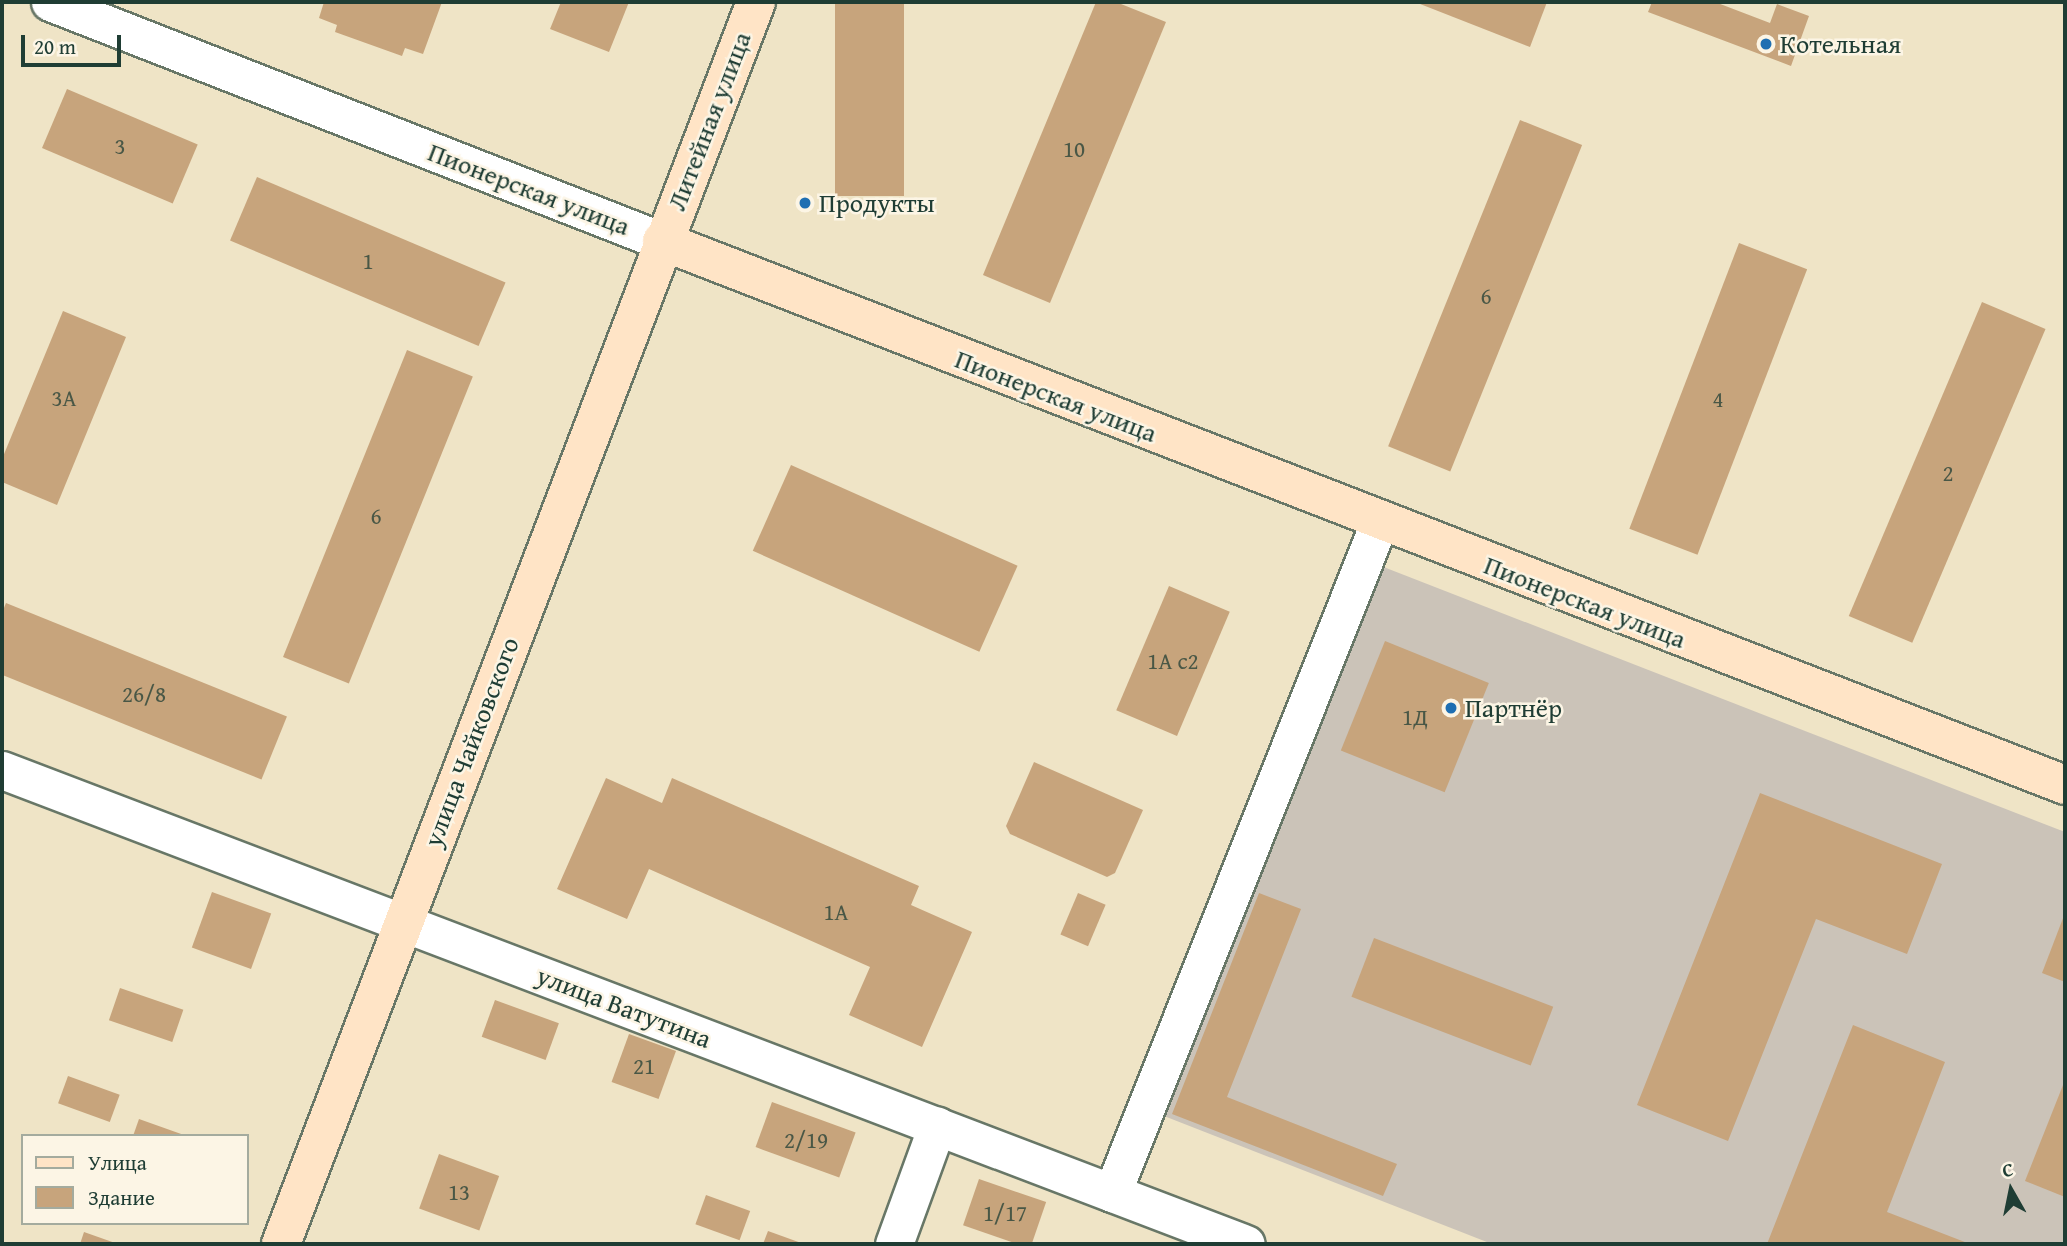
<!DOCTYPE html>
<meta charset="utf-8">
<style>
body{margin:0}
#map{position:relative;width:2067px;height:1246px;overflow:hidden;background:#efe4c6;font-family:"Gentium Book Plus",serif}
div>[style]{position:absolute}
.industrial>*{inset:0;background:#cbc3b8}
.building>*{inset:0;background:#c7a47c;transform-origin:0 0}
.roads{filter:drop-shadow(2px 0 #687767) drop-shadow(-2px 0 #687767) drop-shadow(0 2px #687767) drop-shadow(0 -2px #687767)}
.street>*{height:37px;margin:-18.5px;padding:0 18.5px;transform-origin:18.5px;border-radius:18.5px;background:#fff}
.secondary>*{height:38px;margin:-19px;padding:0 19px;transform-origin:19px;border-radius:19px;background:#ffe4c6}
.dots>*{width:19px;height:19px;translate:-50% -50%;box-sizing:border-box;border:4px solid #fcf5e5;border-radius:50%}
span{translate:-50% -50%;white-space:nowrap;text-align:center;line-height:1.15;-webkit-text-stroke:5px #fcf5e5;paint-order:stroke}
.number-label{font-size:23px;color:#495746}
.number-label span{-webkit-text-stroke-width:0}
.poi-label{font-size:26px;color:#1f3d34}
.left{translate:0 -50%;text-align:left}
.street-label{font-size:26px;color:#1f3d34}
.frame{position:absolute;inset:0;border:4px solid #1f3d34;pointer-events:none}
.legend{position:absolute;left:21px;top:1134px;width:228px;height:91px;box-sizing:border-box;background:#fcf5e5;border:2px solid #a4ab9e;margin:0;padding:9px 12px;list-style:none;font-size:21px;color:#1f3d34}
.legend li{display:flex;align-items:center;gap:14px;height:35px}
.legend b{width:35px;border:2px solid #a4ab9e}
.north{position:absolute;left:1976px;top:1155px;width:70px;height:70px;-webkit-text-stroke:5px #fcf5e5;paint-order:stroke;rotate:351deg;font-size:19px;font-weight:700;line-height:28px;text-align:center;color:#1f3d34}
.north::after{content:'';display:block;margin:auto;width:24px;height:32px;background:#1f3d34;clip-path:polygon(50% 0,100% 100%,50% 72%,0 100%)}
.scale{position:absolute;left:21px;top:35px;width:100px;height:32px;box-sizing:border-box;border:4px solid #1f3d34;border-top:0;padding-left:9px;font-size:21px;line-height:24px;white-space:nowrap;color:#1f3d34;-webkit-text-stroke:5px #fcf5e5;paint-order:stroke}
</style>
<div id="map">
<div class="industrial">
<i style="clip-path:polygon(1381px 566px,2065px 832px,2065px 1244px,1492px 1244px,1164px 1116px)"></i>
</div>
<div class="building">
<i style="clip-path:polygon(324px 2px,442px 2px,423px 54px,405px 48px,402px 56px,335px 32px,337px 25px,319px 18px)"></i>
<i style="clip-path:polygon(561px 2px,629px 2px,609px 52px,550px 29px)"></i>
<i style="left:835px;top:2px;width:69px;height:194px"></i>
<i style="clip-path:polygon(1096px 2px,1116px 2px,1166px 22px,1050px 303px,983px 275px)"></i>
<i style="clip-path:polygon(1415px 2px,1547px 2px,1530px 47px)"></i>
<i style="clip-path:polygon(1652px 2px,1715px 2px,1770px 23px,1777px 4px,1809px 16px,1791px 66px,1648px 12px)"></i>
<i style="left:67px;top:89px;width:142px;height:64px;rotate:23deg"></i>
<i style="left:1520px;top:120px;width:67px;height:352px;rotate:22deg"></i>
<i style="left:257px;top:177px;width:270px;height:69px;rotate:23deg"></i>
<i style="left:1739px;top:243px;width:73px;height:306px;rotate:21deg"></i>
<i style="left:1982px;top:302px;width:69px;height:341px;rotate:23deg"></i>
<i style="clip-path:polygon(63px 311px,126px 337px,57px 505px,2px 482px,2px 459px)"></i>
<i style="left:407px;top:350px;width:71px;height:331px;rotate:22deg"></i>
<i style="left:791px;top:465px;width:248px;height:94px;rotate:24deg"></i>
<i style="left:1169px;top:586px;width:66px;height:135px;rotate:23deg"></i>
<i style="left:6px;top:603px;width:303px;height:68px;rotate:22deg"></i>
<i style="left:1385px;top:641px;width:112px;height:118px;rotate:22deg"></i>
<i style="clip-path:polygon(1034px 762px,1143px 810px,1115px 873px,1107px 877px,1010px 834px,1006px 826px)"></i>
<i style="clip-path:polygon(606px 778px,662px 803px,672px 778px,919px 886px,911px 905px,972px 932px,922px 1047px,849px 1015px,870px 967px,649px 869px,627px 919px,557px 889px)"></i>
<i style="clip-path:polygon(1760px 793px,1942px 864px,1907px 954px,1816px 919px,1728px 1141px,1637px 1105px)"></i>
<i style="left:212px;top:892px;width:63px;height:59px;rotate:20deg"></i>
<i style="left:1078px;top:893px;width:30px;height:45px;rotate:23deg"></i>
<i style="clip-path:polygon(1259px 893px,1301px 909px,1227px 1097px,1397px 1164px,1383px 1196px,1172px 1114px)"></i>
<i style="clip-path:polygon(2065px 913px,2065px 982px,2042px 973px)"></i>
<i style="left:1374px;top:938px;width:192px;height:63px;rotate:21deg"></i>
<i style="left:120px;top:988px;width:67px;height:34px;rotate:19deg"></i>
<i style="left:495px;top:1000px;width:68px;height:39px;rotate:20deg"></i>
<i style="clip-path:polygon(1853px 1025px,1945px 1062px,1887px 1212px,1970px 1244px,1767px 1244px)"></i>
<i style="left:629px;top:1034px;width:50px;height:51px;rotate:20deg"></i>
<i style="left:68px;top:1076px;width:55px;height:29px;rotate:20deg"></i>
<i style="clip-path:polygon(2065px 1080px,2065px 1197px,2025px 1181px)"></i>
<i style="left:772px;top:1102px;width:89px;height:48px;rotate:20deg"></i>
<i style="clip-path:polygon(139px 1119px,184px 1135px,184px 1136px,133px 1136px)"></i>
<i style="left:439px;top:1154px;width:64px;height:58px;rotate:20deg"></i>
<i style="left:979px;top:1179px;width:71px;height:49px;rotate:19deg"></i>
<i style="left:706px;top:1195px;width:47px;height:31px;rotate:20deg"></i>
<i style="clip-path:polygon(768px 1231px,804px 1244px,763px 1244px)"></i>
<i style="clip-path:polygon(84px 1232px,118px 1244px,80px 1244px)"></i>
</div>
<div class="roads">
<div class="street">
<i style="left:50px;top:2px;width:657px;rotate:21.33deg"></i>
<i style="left:2px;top:770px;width:1331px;rotate:20.86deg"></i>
<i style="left:1112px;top:1193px;width:721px;rotate:-68.27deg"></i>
<i style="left:894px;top:1244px;width:126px;rotate:-70deg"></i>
</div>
<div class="secondary">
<i style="left:662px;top:241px;width:1505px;rotate:21.19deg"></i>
<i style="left:281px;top:1244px;width:1330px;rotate:-69.07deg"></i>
</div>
</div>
<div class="dots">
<i style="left:1766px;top:44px;background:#1f6fb2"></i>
<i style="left:805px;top:203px;background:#1f6fb2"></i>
<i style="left:1451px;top:708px;background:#1f6fb2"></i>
</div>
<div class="number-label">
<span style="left:120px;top:146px">3</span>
<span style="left:1074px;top:149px">10</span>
<span style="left:368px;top:261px">1</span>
<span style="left:1486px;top:296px">6</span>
<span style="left:64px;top:398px">3А</span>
<span style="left:1718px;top:399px">4</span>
<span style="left:1948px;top:473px">2</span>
<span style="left:376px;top:516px">6</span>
<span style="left:1173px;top:661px">1А с2</span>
<span style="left:144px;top:694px">26/8</span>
<span style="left:1415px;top:717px">1Д</span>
<span style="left:836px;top:912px">1А</span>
<span style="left:644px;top:1066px">21</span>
<span style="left:806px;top:1140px">2/19</span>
<span style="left:459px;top:1192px">13</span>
<span style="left:1005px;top:1213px">1/17</span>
</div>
<div class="poi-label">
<span class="left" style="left:1780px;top:44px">Котельная</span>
<span class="left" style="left:819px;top:203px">Продукты</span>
<span class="left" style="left:1465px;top:708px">Партнёр</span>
</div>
<div class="street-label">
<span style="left:709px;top:121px;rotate:-69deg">Литейная улица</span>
<span style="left:529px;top:189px;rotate:21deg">Пионерская улица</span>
<span style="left:1056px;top:396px;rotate:21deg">Пионерская улица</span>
<span style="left:1585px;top:602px;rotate:21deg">Пионерская улица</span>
<span style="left:471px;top:742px;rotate:-69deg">улица Чайковского</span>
<span style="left:624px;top:1007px;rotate:21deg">улица Ватутина</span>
</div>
<div class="frame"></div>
<ul class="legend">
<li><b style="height:9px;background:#ffe4c6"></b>Улица</li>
<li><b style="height:19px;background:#c7a47c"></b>Здание</li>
</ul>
<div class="north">С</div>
<div class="scale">20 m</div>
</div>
